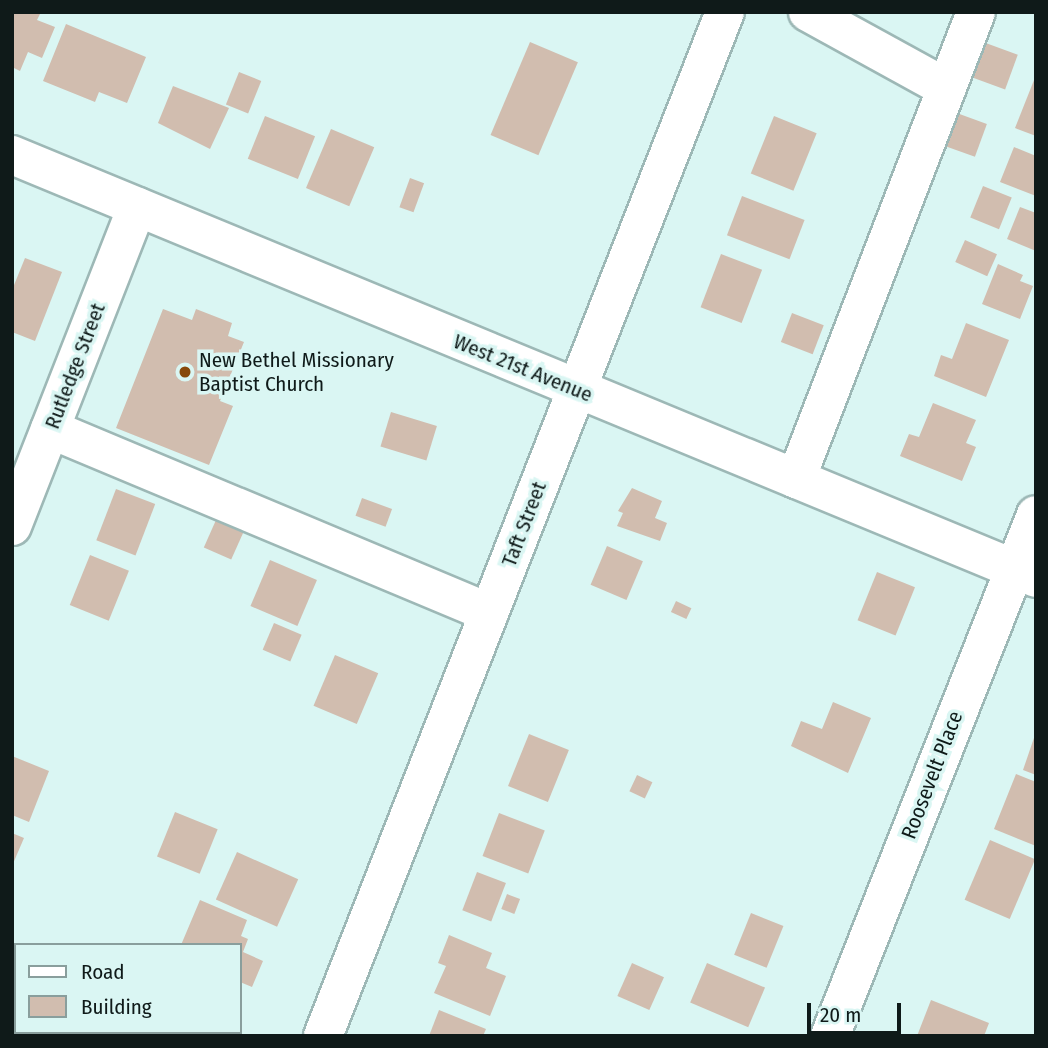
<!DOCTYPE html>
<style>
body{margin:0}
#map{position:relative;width:1048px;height:1048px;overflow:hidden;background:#daf6f3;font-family:"Fira Sans Condensed",sans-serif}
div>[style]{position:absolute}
.building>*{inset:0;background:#d1bdaf;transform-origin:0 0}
.roads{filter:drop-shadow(2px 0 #9db8b6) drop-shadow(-2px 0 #9db8b6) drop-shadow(0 2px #9db8b6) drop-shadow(0 -2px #9db8b6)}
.minor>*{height:38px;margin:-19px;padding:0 19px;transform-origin:19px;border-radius:19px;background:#fff}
.dots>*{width:19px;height:19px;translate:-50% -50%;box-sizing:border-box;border:4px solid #daf6f3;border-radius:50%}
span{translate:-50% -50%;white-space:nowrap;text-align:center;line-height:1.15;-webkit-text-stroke:7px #daf6f3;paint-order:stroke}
.poi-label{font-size:21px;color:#0f1a19}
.left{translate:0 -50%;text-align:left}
.street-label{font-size:21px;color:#0f1a19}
.frame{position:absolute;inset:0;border:14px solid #0f1a19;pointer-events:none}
.legend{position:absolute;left:14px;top:943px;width:228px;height:91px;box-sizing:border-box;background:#daf6f3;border:2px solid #899e9c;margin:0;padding:9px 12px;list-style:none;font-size:21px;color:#0f1a19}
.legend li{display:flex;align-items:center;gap:14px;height:35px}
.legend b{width:35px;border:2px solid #899e9c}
.scale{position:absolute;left:807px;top:1003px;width:94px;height:32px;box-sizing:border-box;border:4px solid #0f1a19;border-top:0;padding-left:9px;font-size:21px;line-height:24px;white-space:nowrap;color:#0f1a19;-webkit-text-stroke:5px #daf6f3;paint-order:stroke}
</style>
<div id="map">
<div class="building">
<i style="clip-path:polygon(12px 12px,41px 12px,37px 20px,55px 27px,42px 58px,28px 52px,20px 71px,12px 67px)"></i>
<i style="clip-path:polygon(66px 24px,146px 57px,127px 103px,99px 92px,95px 102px,43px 81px)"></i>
<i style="left:530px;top:42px;width:52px;height:101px;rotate:23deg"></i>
<i style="left:983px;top:42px;width:37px;height:37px;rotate:20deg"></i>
<i style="left:239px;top:72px;width:24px;height:35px;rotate:22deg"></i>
<i style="clip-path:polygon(1036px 75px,1036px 136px,1015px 128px)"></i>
<i style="clip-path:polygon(173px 86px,229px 108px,210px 149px,158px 123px)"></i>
<i style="left:954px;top:112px;width:35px;height:35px;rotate:20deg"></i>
<i style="left:265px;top:116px;width:54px;height:46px;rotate:22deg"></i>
<i style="left:774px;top:116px;width:46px;height:62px;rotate:22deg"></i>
<i style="left:331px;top:129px;width:47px;height:64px;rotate:23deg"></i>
<i style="clip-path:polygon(1014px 147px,1036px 156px,1036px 196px,1000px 182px)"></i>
<i style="left:410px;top:178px;width:15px;height:31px;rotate:20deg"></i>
<i style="left:983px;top:186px;width:31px;height:34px;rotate:22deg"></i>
<i style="left:742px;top:196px;width:67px;height:42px;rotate:21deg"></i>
<i style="clip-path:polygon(1020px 207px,1036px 213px,1036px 251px,1007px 239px)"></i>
<i style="left:965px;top:240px;width:35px;height:24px;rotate:24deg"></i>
<i style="left:721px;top:254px;width:44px;height:57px;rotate:21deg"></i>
<i style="clip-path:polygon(25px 258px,62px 272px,35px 341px,12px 332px,12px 290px)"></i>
<i style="clip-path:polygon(998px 264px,1023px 275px,1020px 281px,1033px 286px,1020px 319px,982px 304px)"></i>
<i style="clip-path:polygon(163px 309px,192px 320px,196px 309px,232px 323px,228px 336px,244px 342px,220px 401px,233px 406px,209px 465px,116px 428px)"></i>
<i style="left:792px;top:313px;width:34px;height:31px;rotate:21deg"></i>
<i style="clip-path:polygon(966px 323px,1009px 340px,986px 397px,934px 376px,941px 355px,952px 359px)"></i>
<i style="clip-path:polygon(933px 403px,976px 420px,966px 443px,976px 447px,962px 481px,900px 456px,909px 434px,919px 437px)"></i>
<i style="left:391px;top:412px;width:48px;height:36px;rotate:17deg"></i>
<i style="clip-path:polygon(632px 488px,662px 501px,655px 518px,667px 523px,660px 541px,617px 526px,623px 513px,618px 511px)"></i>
<i style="left:116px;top:489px;width:42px;height:55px;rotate:21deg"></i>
<i style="left:362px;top:498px;width:32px;height:19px;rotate:20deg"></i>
<i style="left:216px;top:520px;width:30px;height:30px;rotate:24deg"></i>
<i style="left:607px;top:546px;width:39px;height:42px;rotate:23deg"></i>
<i style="left:90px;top:555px;width:42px;height:54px;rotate:22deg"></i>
<i style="left:270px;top:560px;width:51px;height:50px;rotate:23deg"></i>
<i style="left:877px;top:572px;width:41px;height:52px;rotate:22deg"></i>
<i style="left:676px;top:601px;width:17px;height:12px;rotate:25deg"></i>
<i style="left:274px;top:623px;width:30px;height:29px;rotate:23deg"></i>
<i style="left:335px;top:655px;width:47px;height:55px;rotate:23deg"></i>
<i style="clip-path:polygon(833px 702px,871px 718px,848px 773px,791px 746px,801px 721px,822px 729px)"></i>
<i style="clip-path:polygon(1036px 732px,1036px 775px,1023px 770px)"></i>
<i style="left:529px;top:734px;width:43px;height:56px;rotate:22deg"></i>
<i style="clip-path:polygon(12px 756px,49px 771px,29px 822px,12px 815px)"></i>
<i style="clip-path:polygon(1016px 774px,1036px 782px,1036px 846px,994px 829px)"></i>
<i style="left:637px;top:775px;width:17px;height:18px;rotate:25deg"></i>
<i style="left:175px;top:812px;width:46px;height:48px;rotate:22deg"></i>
<i style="left:499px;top:813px;width:49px;height:46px;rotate:21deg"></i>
<i style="clip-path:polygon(12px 833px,24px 838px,12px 866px)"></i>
<i style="left:990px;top:840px;width:49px;height:65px;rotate:23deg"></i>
<i style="left:237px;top:852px;width:67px;height:52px;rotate:24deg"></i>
<i style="left:477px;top:872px;width:31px;height:41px;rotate:21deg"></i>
<i style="left:507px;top:894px;width:14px;height:16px;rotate:21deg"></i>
<i style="clip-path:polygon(200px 900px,247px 920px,241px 936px,248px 939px,243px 952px,263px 961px,252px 987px,240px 982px,240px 945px,181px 945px)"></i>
<i style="left:751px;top:913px;width:35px;height:45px;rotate:22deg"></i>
<i style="clip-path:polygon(449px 935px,492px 953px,486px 968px,506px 976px,490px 1016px,434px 993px,446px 966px,438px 963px)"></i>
<i style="left:632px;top:963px;width:35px;height:36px;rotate:24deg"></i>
<i style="left:707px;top:963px;width:63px;height:43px;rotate:23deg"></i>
<i style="clip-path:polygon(931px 1000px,989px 1023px,984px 1036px,917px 1036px)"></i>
<i style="clip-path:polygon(439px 1010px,486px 1029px,483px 1036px,429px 1036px)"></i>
<i style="clip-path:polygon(201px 1032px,235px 1032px,200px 1036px)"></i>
</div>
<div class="roads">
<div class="minor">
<i style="left:808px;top:12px;width:158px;rotate:28.8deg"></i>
<i style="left:12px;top:155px;width:1108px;rotate:22.44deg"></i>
<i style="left:50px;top:429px;width:476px;rotate:22.7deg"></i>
<i style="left:796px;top:479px;width:500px;rotate:-68.92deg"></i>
<i style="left:12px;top:526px;width:343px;rotate:-68.6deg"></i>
<i style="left:323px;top:1036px;width:1100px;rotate:-68.57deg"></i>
<i style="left:830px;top:1036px;width:560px;rotate:-68.43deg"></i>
</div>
</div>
<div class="dots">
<i style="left:185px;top:372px;background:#87490a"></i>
</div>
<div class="poi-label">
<span class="left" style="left:199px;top:372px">New Bethel Missionary<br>Baptist Church</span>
</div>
<div class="street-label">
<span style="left:75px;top:366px;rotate:-69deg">Rutledge Street</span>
<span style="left:523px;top:368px;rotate:22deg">West 21st Avenue</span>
<span style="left:524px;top:524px;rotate:-69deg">Taft Street</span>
<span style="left:932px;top:775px;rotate:-69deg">Roosevelt Place</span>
</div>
<div class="frame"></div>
<ul class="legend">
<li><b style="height:9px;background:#fff"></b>Road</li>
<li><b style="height:19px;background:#d1bdaf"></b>Building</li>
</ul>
<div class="scale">20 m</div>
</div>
